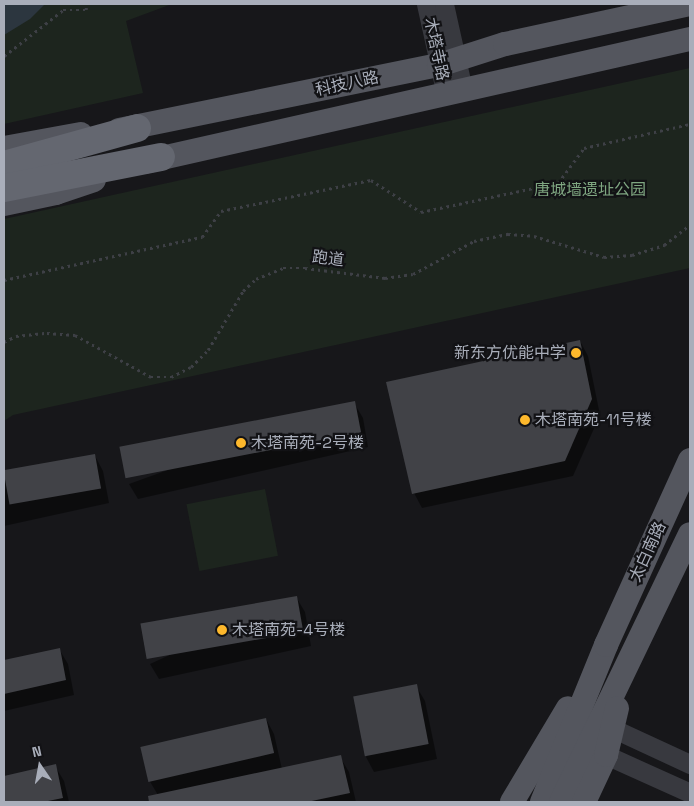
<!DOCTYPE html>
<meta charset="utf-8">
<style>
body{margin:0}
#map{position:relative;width:694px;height:806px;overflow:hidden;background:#17171a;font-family:"Space Grotesk","Noto Sans SC",sans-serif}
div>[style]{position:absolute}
.green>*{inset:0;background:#1d251e;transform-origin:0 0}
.water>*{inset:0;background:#2c363f}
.shadow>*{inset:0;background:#0007}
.building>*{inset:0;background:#414247;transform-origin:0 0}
.path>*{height:2.5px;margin-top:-1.25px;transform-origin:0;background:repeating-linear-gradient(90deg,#3e4046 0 2.5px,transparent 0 6.5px)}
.minor>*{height:19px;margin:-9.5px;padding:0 9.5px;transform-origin:9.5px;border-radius:9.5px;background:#38393f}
.major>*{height:24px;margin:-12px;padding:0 12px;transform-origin:12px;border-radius:12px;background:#54565e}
.highway>*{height:28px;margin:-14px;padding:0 14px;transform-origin:14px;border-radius:14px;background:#646770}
.dots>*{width:14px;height:14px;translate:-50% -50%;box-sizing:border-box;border:2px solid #121215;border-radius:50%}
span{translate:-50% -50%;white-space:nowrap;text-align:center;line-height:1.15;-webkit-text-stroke:4.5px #121215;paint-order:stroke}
.street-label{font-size:16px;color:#a9aeba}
.park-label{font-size:16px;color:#7fa681}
.poi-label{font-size:16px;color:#a9aeba}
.right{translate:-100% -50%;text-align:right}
.left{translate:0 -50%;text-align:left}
.frame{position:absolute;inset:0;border:5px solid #a9aeba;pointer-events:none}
.north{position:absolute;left:15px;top:741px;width:50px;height:50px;-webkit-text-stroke:4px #121215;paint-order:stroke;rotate:348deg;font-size:14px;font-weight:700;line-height:20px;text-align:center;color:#a9aeba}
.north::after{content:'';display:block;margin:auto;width:18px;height:22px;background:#a9aeba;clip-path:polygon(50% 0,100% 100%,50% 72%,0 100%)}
</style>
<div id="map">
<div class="green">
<i style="clip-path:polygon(4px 4px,172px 4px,126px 21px,143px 93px,4px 124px)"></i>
<i style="clip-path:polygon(690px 68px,690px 268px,13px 415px,4px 421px,4px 219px)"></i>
<i style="left:265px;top:489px;width:68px;height:80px;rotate:79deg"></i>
</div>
<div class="water">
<i style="clip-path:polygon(4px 4px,45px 4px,30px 19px,4px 35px)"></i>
</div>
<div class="shadow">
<i style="clip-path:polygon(580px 341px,588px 356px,600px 415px,573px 476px,422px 508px,414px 493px)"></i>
<i style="clip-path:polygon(354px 403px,363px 418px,368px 447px,138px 499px,129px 484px)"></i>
<i style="clip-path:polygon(95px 456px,103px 471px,109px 503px,4px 526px,4px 476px)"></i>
<i style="clip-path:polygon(296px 597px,305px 612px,311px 646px,159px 679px,150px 664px)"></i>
<i style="clip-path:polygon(59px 649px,68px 664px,74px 695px,4px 711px,4px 662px)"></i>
<i style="clip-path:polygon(416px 686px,425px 701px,437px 759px,374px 772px,366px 757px)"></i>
<i style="clip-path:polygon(266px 719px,274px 734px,282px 769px,340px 757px,349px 772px,356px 802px,150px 802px,149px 797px,158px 795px,149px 780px)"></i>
<i style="clip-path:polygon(55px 766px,64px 781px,69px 802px,4px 802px,4px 777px)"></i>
</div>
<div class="building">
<i style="clip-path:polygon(580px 340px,592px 399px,565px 461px,412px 494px,386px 382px)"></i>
<i style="left:355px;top:401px;width:32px;height:240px;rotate:79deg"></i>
<i style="left:95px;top:454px;width:35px;height:93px;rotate:80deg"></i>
<i style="left:297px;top:596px;width:36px;height:159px;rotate:80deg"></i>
<i style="clip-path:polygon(60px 648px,66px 680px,4px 694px,4px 660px)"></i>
<i style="left:417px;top:684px;width:61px;height:65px;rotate:79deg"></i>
<i style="left:266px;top:718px;width:36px;height:129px;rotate:77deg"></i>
<i style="clip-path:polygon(341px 755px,350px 793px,307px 802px,149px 802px,148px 796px)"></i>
<i style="clip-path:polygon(56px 764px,63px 798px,43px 802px,4px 802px,4px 776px)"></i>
</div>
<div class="path">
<i style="left:4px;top:56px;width:75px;rotate:-37.9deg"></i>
<i style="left:63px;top:10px;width:23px"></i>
<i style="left:86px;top:10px;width:6px;rotate:-90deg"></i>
<i style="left:4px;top:280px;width:203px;rotate:-12.3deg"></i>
<i style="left:202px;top:237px;width:32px;rotate:-54deg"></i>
<i style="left:221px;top:211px;width:153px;rotate:-11.7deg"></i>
<i style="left:371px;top:180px;width:59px;rotate:32.6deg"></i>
<i style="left:421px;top:212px;width:140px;rotate:-12deg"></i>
<i style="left:558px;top:183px;width:44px;rotate:-53.4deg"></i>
<i style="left:584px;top:148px;width:109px;rotate:-12.8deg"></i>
<i style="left:4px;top:342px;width:13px;rotate:-27deg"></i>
<i style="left:16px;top:336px;width:31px;rotate:-6deg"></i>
<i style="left:47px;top:333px;width:28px;rotate:4deg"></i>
<i style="left:75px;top:335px;width:87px;rotate:28.9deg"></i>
<i style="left:151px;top:377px;width:20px"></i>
<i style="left:171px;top:377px;width:22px;rotate:-27deg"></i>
<i style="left:191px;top:367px;width:24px;rotate:-45deg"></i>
<i style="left:208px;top:350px;width:69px;rotate:-59.3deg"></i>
<i style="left:243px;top:291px;width:18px;rotate:-43deg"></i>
<i style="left:256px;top:279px;width:29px;rotate:-22deg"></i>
<i style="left:283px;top:268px;width:22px"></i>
<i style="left:305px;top:268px;width:81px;rotate:7.1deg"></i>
<i style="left:385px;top:278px;width:28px;rotate:-8deg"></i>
<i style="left:413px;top:274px;width:69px;rotate:-28.4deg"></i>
<i style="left:474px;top:241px;width:35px;rotate:-12deg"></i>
<i style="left:508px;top:234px;width:26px;rotate:4deg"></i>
<i style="left:534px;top:236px;width:73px;rotate:16.7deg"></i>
<i style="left:604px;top:257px;width:28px;rotate:-4deg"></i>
<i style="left:632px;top:255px;width:34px;rotate:-17deg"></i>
<i style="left:664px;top:245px;width:33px;rotate:-38deg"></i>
</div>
<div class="minor">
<i style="left:426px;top:4px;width:93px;rotate:77.6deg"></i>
<i style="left:444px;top:4px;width:88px;rotate:77.5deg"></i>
<i style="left:612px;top:728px;width:86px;rotate:24.8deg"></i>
<i style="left:606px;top:755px;width:92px;rotate:24.3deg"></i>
</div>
<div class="major">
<i style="left:119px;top:130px;width:327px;rotate:-11.5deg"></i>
<i style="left:439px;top:65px;width:69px;rotate:-17.7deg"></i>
<i style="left:505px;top:44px;width:189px;rotate:-12.2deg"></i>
<i style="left:4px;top:148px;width:78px;rotate:-10.3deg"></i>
<i style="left:144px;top:162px;width:560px;rotate:-12.7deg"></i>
<i style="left:4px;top:204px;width:53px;rotate:-11.9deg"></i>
<i style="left:56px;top:193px;width:40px;rotate:-18.9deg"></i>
<i style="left:512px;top:802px;width:109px;rotate:-59.2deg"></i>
<i style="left:542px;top:802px;width:170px;rotate:-67.8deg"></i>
<i style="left:606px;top:645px;width:203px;rotate:-65.6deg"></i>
<i style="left:561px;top:802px;width:297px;rotate:-64.3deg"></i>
<i style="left:584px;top:802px;width:52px;rotate:-64.9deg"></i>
<i style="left:606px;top:755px;width:48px;rotate:-76.8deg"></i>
</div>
<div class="highway">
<i style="left:4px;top:165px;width:138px;rotate:-15.5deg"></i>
<i style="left:4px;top:188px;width:160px;rotate:-11.2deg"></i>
</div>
<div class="dots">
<i style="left:576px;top:353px;background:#fdb82c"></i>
<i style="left:525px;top:420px;background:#fdb82c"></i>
<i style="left:241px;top:443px;background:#fdb82c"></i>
<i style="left:222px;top:630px;background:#fdb82c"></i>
</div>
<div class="street-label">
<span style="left:436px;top:49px;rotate:78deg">木塔寺路</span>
<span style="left:347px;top:84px;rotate:-12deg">科技八路</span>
<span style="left:328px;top:259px;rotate:7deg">跑道</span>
<span style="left:648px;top:552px;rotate:-65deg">太白南路</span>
</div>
<div class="park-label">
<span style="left:590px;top:190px">唐城墙遗址公园</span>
</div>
<div class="poi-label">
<span class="right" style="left:566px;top:353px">新东方优能中学</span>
<span class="left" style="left:535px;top:420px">木塔南苑-11号楼</span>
<span class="left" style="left:251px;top:443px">木塔南苑-2号楼</span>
<span class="left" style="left:232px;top:630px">木塔南苑-4号楼</span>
</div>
<div class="frame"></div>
<div class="north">N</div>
</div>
